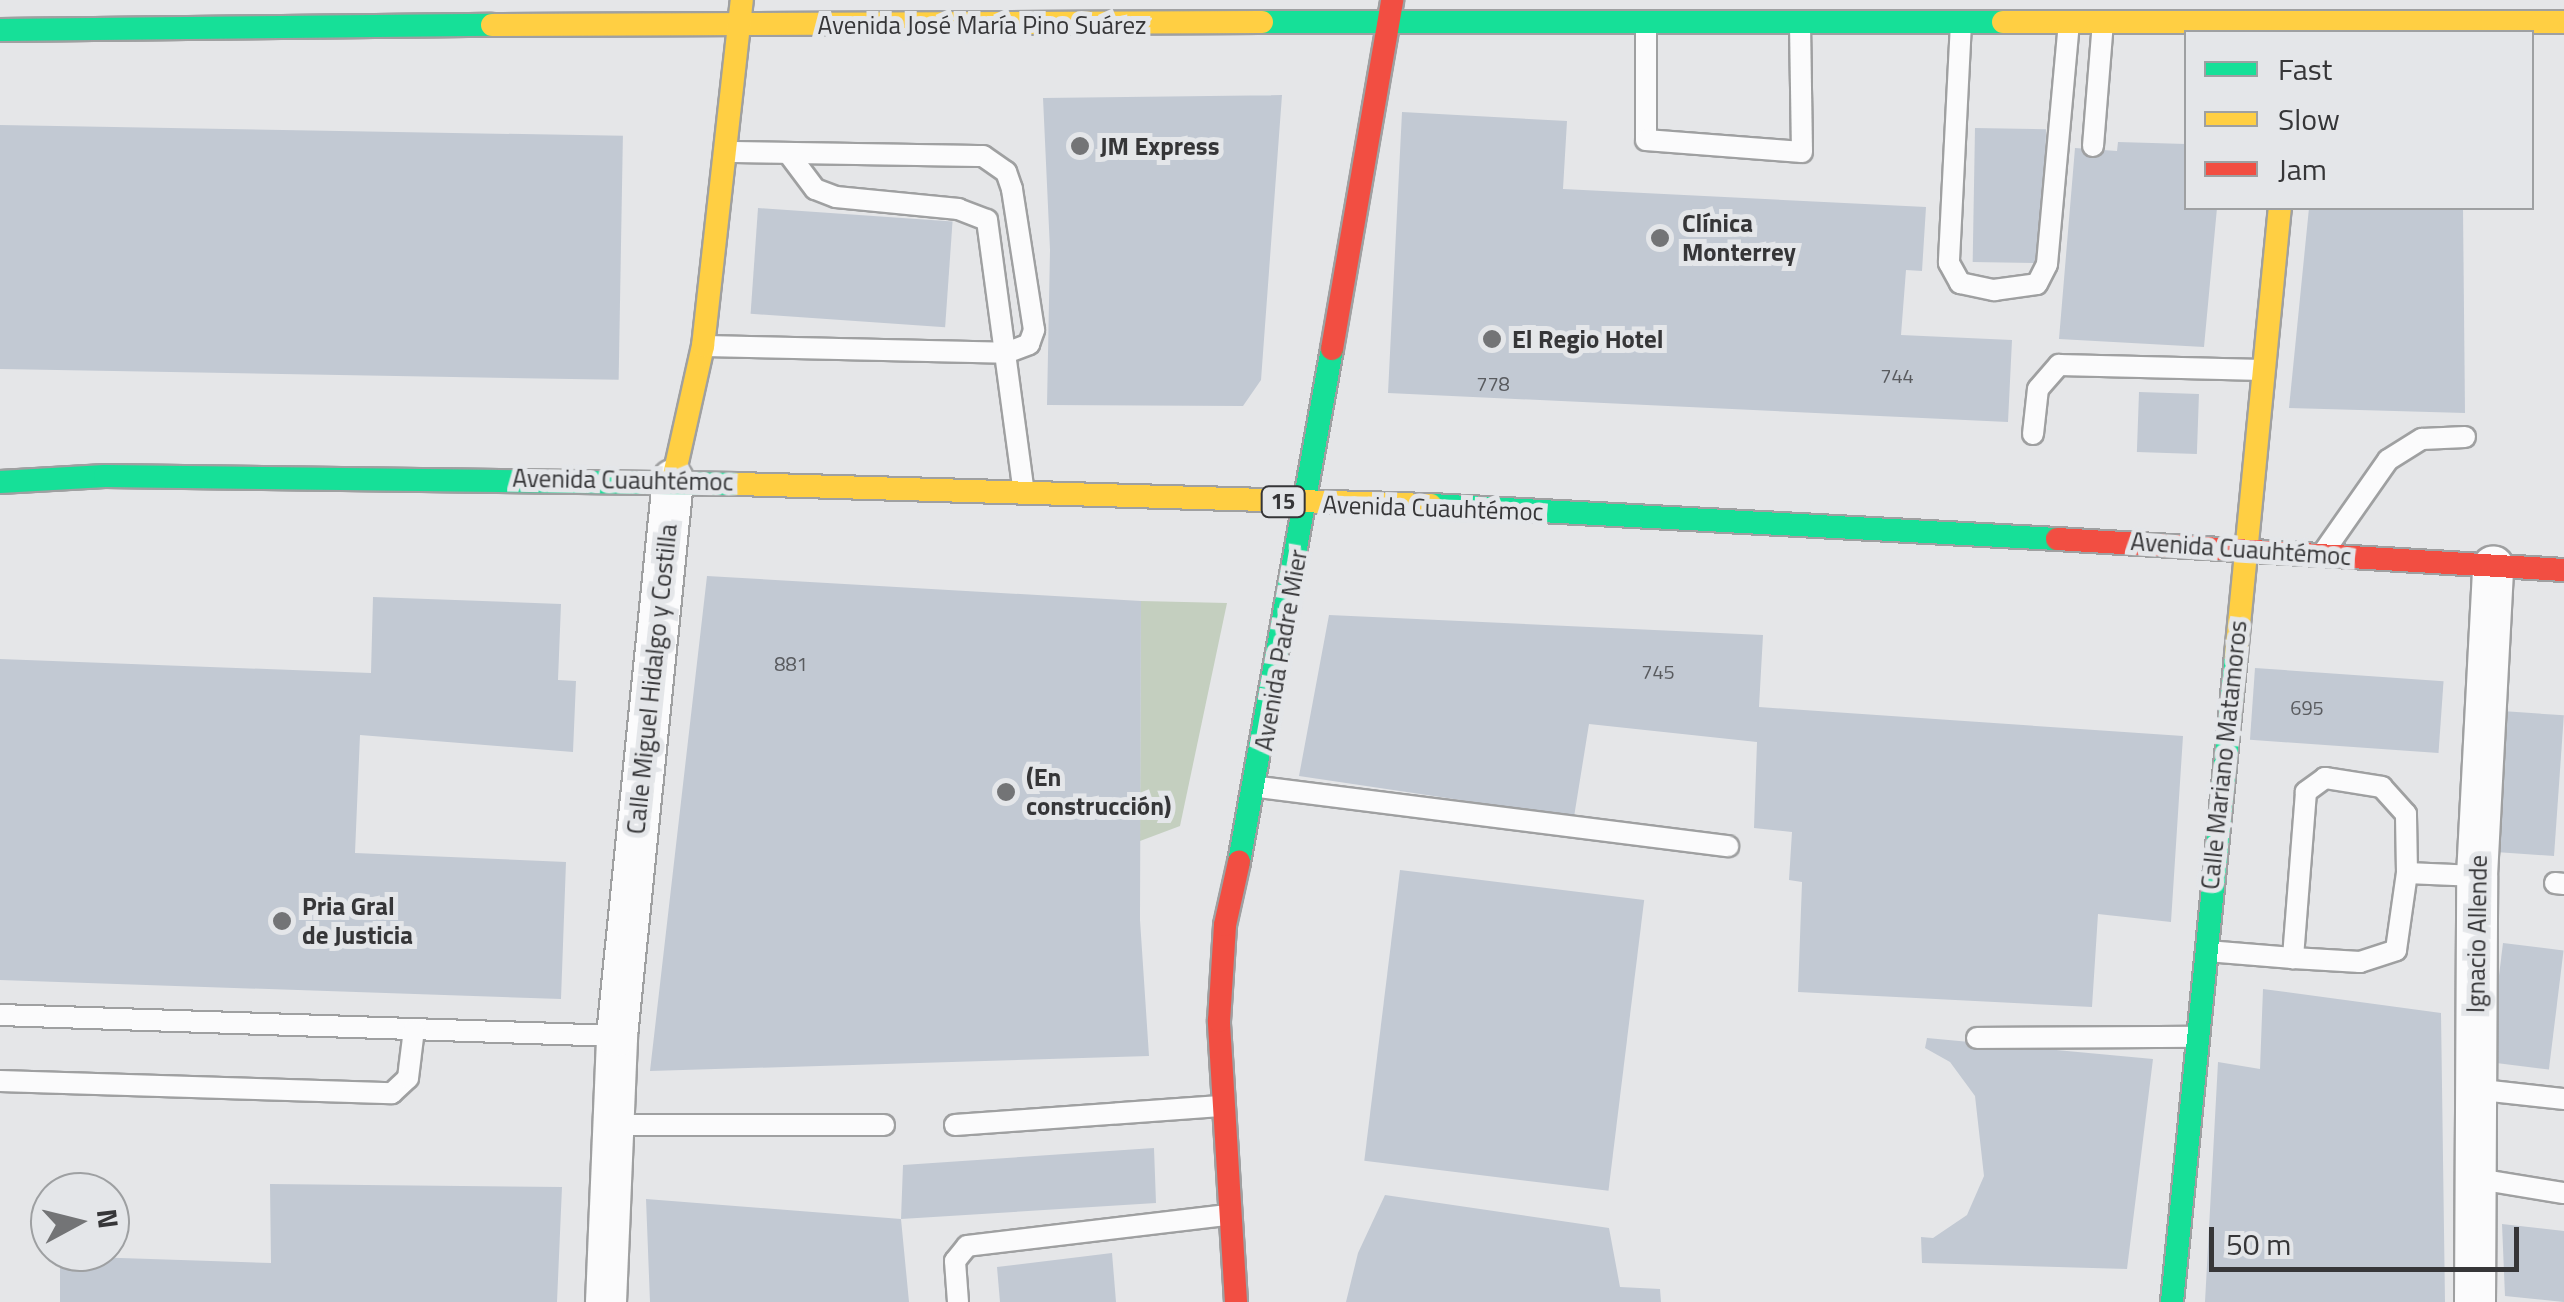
<!DOCTYPE html>
<meta charset="utf-8">
<style>
body{margin:0}
#map{position:relative;width:2564px;height:1302px;overflow:hidden;background:#e5e6e8;font-family:"Titillium Web",sans-serif}
div>[style]{position:absolute}
.green>*{inset:0;background:#c4cfbf}
.building>*{inset:0;background:#c2c9d3;transform-origin:0 0}
.roads{filter:drop-shadow(2px 0 #9fa0a1) drop-shadow(-2px 0 #9fa0a1) drop-shadow(0 2px #9fa0a1) drop-shadow(0 -2px #9fa0a1)}
.lane>*{height:20px;margin:-10px;padding:0 10px;transform-origin:10px;border-radius:10px;background:#fbfbfc}
.street>*{height:40px;margin:-20px;padding:0 20px;transform-origin:20px;border-radius:20px;background:#fbfbfc}
.fast>*{height:22px;margin:-11px;padding:0 11px;transform-origin:11px;border-radius:11px;background:#16e098}
.slow>*{height:22px;margin:-11px;padding:0 11px;transform-origin:11px;border-radius:11px;background:#ffcf43}
.jam>*{height:22px;margin:-11px;padding:0 11px;transform-origin:11px;border-radius:11px;background:#f24e42}
.dots>*{width:28px;height:28px;translate:-50% -50%;box-sizing:border-box;border:5px solid #e4e6e9;border-radius:50%}
span{translate:-50% -50%;white-space:nowrap;text-align:center;line-height:1.15;-webkit-text-stroke:10px #e4e6e9;paint-order:stroke}
.number-label{font-size:20px;color:#595b5f}
.number-label span{-webkit-text-stroke-width:0}
.shield-label span{padding:2px 8px;background:#e4e6e9;border:2px solid;border-radius:8px;-webkit-text-stroke-width:0}
.shield-label{font-size:22px;color:#363638;font-weight:700}
.street-label{font-size:25px;color:#363638}
.poi-label{font-size:25px;color:#363638;font-weight:700}
.left{translate:0 -50%;text-align:left}
.legend{position:absolute;left:2184px;top:30px;width:350px;height:180px;box-sizing:border-box;background:#e4e6e9;border:2px solid #9ea0a2;margin:0;padding:12px 18px;list-style:none;font-size:30px;color:#363638}
.legend li{display:flex;align-items:center;gap:20px;height:50px}
.legend b{width:50px;border:2px solid #9ea0a2}
.north{position:absolute;left:30px;top:1172px;width:100px;height:100px;box-sizing:border-box;background:#e4e6e9;border:2px solid #9ea0a2;border-radius:50%;rotate:83deg;font-size:28px;font-weight:700;line-height:40px;text-align:center;color:#363638}
.north::after{content:'';display:block;margin:auto;width:35px;height:45px;background:#737476;clip-path:polygon(50% 0,100% 100%,50% 72%,0 100%)}
.scale{position:absolute;left:2209px;top:1227px;width:310px;height:45px;box-sizing:border-box;border:5px solid #363638;border-top:0;padding-left:12px;font-size:30px;line-height:35px;white-space:nowrap;color:#363638;-webkit-text-stroke:8px #e4e6e9;paint-order:stroke}
</style>
<div id="map">
<div class="green">
<i style="clip-path:polygon(1141px 601px,1227px 603px,1180px 826px,1140px 841px)"></i>
</div>
<div class="building">
<i style="clip-path:polygon(1282px 95px,1261px 380px,1243px 406px,1047px 405px,1050px 250px,1043px 98px)"></i>
<i style="clip-path:polygon(1402px 112px,1567px 121px,1563px 189px,1926px 207px,1922px 271px,1906px 270px,1901px 335px,2012px 340px,2008px 422px,1388px 393px)"></i>
<i style="left:0;top:125px;width:623px;height:244px;rotate:1deg"></i>
<i style="left:1975px;top:128px;width:71px;height:134px;rotate:1deg"></i>
<i style="clip-path:polygon(2118px 142px,2186px 144px,2186px 208px,2217px 208px,2204px 347px,2059px 339px,2075px 148px,2117px 151px)"></i>
<i style="left:758px;top:208px;width:195px;height:106px;rotate:4deg"></i>
<i style="clip-path:polygon(2309px 208px,2463px 208px,2465px 413px,2289px 408px)"></i>
<i style="left:2139px;top:392px;width:60px;height:60px;rotate:2deg"></i>
<i style="clip-path:polygon(707px 576px,1141px 601px,1140px 920px,1149px 1056px,650px 1071px)"></i>
<i style="clip-path:polygon(373px 597px,561px 604px,558px 680px,576px 681px,573px 752px,360px 735px,355px 853px,566px 862px,561px 999px,0 980px,0 659px,371px 673px)"></i>
<i style="clip-path:polygon(1329px 615px,1763px 635px,1759px 707px,2183px 736px,2171px 922px,2098px 914px,2092px 1007px,1798px 992px,1802px 882px,1789px 880px,1792px 832px,1754px 828px,1757px 742px,1589px 724px,1574px 817px,1299px 776px)"></i>
<i style="left:2255px;top:668px;width:189px;height:72px;rotate:4deg"></i>
<i style="left:2502px;top:711px;width:62px;height:141px;rotate:4deg"></i>
<i style="left:1400px;top:870px;width:246px;height:293px;rotate:7deg"></i>
<i style="left:2503px;top:943px;width:61px;height:120px;rotate:7deg"></i>
<i style="clip-path:polygon(2263px 989px,2441px 1013px,2445px 1302px,2205px 1302px,2218px 1062px,2260px 1069px)"></i>
<i style="clip-path:polygon(1927px 1038px,2153px 1059px,2127px 1269px,1922px 1263px,1921px 1237px,1933px 1238px,1967px 1215px,1984px 1176px,1975px 1096px,1950px 1062px,1925px 1048px)"></i>
<i style="clip-path:polygon(1154px 1148px,1156px 1203px,901px 1219px,909px 1302px,650px 1302px,646px 1199px,901px 1219px,903px 1165px)"></i>
<i style="clip-path:polygon(270px 1184px,562px 1187px,557px 1302px,60px 1302px,60px 1256px,271px 1263px)"></i>
<i style="clip-path:polygon(1385px 1195px,1609px 1228px,1620px 1287px,1660px 1289px,1661px 1302px,1346px 1302px,1358px 1253px)"></i>
<i style="clip-path:polygon(2502px 1224px,2564px 1231px,2564px 1302px,2505px 1296px)"></i>
<i style="clip-path:polygon(1112px 1253px,1116px 1302px,1000px 1302px,997px 1267px)"></i>
</div>
<div class="roads">
<div class="lane">
<i style="left:1961px;top:23px;width:240px;rotate:92.9deg"></i>
<i style="left:1949px;top:263px;width:23px;rotate:61deg"></i>
<i style="left:1960px;top:283px;width:35px;rotate:12deg"></i>
<i style="left:1994px;top:290px;width:43px;rotate:-7.9deg"></i>
<i style="left:2037px;top:284px;width:22px;rotate:-63deg"></i>
<i style="left:2047px;top:264px;width:242px;rotate:-84.8deg"></i>
<i style="left:1646px;top:24px;width:116px;rotate:90deg"></i>
<i style="left:1646px;top:140px;width:156px;rotate:4.4deg"></i>
<i style="left:1802px;top:152px;width:129px;rotate:-90.9deg"></i>
<i style="left:2093px;top:146px;width:123px;rotate:-85.4deg"></i>
<i style="left:788px;top:153px;width:45px;rotate:53.1deg"></i>
<i style="left:815px;top:189px;width:22px;rotate:21deg"></i>
<i style="left:836px;top:197px;width:123px;rotate:5.6deg"></i>
<i style="left:958px;top:209px;width:31px;rotate:21deg"></i>
<i style="left:987px;top:220px;width:268px;rotate:82.3deg"></i>
<i style="left:705px;top:346px;width:301px;rotate:1.3deg"></i>
<i style="left:1006px;top:353px;width:25px;rotate:-21deg"></i>
<i style="left:1029px;top:344px;width:15px;rotate:-70deg"></i>
<i style="left:1034px;top:330px;width:143px;rotate:-98.9deg"></i>
<i style="left:1012px;top:189px;width:18px;rotate:-109deg"></i>
<i style="left:1006px;top:172px;width:28px;rotate:-145deg"></i>
<i style="left:983px;top:156px;width:254px;rotate:-179.1deg"></i>
<i style="left:2033px;top:434px;width:45px;rotate:-83.7deg"></i>
<i style="left:2038px;top:389px;width:32px;rotate:-49deg"></i>
<i style="left:2059px;top:365px;width:204px;rotate:1.4deg"></i>
<i style="left:2325px;top:550px;width:110px;rotate:-55deg"></i>
<i style="left:2388px;top:460px;width:40px;rotate:-32deg"></i>
<i style="left:2422px;top:439px;width:43px;rotate:-2.7deg"></i>
<i style="left:1259px;top:787px;width:473px;rotate:7.2deg"></i>
<i style="left:2407px;top:873px;width:70px;rotate:2.5deg"></i>
<i style="left:2555px;top:883px;width:9px;rotate:6deg"></i>
<i style="left:2207px;top:951px;width:86px;rotate:4.7deg"></i>
<i style="left:2293px;top:958px;width:67px;rotate:3.4deg"></i>
<i style="left:2360px;top:962px;width:38px;rotate:-18deg"></i>
<i style="left:2396px;top:950px;width:78px;rotate:-81.9deg"></i>
<i style="left:2407px;top:873px;width:59px;rotate:-91deg"></i>
<i style="left:2406px;top:814px;width:36px;rotate:-132deg"></i>
<i style="left:2382px;top:787px;width:58px;rotate:-171deg"></i>
<i style="left:2325px;top:778px;width:24px;rotate:144deg"></i>
<i style="left:2306px;top:792px;width:167px;rotate:94.5deg"></i>
<i style="left:0;top:1015px;width:617px;rotate:1.95deg"></i>
<i style="left:1977px;top:1038px;width:217px;rotate:-0.3deg"></i>
<i style="left:0;top:1081px;width:392px;rotate:1.8deg"></i>
<i style="left:392px;top:1093px;width:22px;rotate:-43deg"></i>
<i style="left:408px;top:1078px;width:49px;rotate:-83deg"></i>
<i style="left:2473px;top:1089px;width:92px;rotate:6.3deg"></i>
<i style="left:614px;top:1125px;width:270px"></i>
<i style="left:955px;top:1125px;width:266px;rotate:-4.1deg"></i>
<i style="left:2472px;top:1178px;width:93px;rotate:9.3deg"></i>
<i style="left:958px;top:1302px;width:41px;rotate:-94.2deg"></i>
<i style="left:955px;top:1261px;width:19px;rotate:-51deg"></i>
<i style="left:967px;top:1246px;width:263px;rotate:-6.8deg"></i>
</div>
<div class="street">
<i style="left:606px;top:1302px;width:266px;rotate:-87.6deg"></i>
<i style="left:617px;top:1036px;width:559px;rotate:-84.25deg"></i>
<i style="left:2475px;top:1302px;width:426px;rotate:-89.7deg"></i>
<i style="left:2477px;top:876px;width:310px;rotate:-87deg"></i>
</div>
<div class="fast">
<i style="left:1262px;top:22px;width:741px"></i>
<i style="left:0;top:30px;width:492px;rotate:-0.6deg"></i>
<i style="left:0;top:482px;width:105px;rotate:-3.3deg"></i>
<i style="left:105px;top:476px;width:633px;rotate:0.72deg"></i>
<i style="left:1431px;top:505px;width:627px;rotate:3.11deg"></i>
<i style="left:1239px;top:862px;width:521px;rotate:-79.72deg"></i>
<i style="left:2172px;top:1302px;width:650px;rotate:-84.35deg"></i>
</div>
<div class="slow">
<i style="left:2003px;top:22px;width:561px"></i>
<i style="left:492px;top:25px;width:770px;rotate:-0.22deg"></i>
<i style="left:673px;top:480px;width:137px;rotate:-77.4deg"></i>
<i style="left:703px;top:346px;width:348px;rotate:-83.6deg"></i>
<i style="left:738px;top:484px;width:693px;rotate:1.74deg"></i>
<i style="left:2236px;top:655px;width:449px;rotate:-84.4deg"></i>
</div>
<div class="jam">
<i style="left:1332px;top:349px;width:354px;rotate:-80.2deg"></i>
<i style="left:2057px;top:539px;width:508px;rotate:3.5deg"></i>
<i style="left:1236px;top:1302px;width:282px;rotate:-93.5deg"></i>
<i style="left:1219px;top:1021px;width:96px;rotate:-86.4deg"></i>
<i style="left:1225px;top:925px;width:65px;rotate:-77.5deg"></i>
</div>
</div>
<div class="dots">
<i style="left:1080px;top:146px;background:#737476"></i>
<i style="left:1660px;top:238px;background:#737476"></i>
<i style="left:1492px;top:339px;background:#737476"></i>
<i style="left:1006px;top:792px;background:#737476"></i>
<i style="left:282px;top:921px;background:#737476"></i>
</div>
<div class="number-label">
<span style="left:1897px;top:375px">744</span>
<span style="left:1493px;top:383px">778</span>
<span style="left:791px;top:663px">881</span>
<span style="left:1658px;top:671px">745</span>
<span style="left:2307px;top:707px">695</span>
</div>
<div class="shield-label">
<span style="left:1283px;top:502px">15</span>
</div>
<div class="street-label">
<span style="left:982px;top:25px">Avenida José María Pino Suárez</span>
<span style="left:623px;top:480px;rotate:1deg">Avenida Cuauhtémoc</span>
<span style="left:1433px;top:508px;rotate:2deg">Avenida Cuauhtémoc</span>
<span style="left:2241px;top:549px;rotate:4deg">Avenida Cuauhtémoc</span>
<span style="left:1281px;top:650px;rotate:-80deg">Avenida Padre Mier</span>
<span style="left:652px;top:679px;rotate:-84deg">Calle Miguel Hidalgo y Costilla</span>
<span style="left:2224px;top:755px;rotate:-84deg">Calle Mariano Matamoros</span>
<span style="left:2477px;top:934px;rotate:-89deg">Ignacio Allende</span>
</div>
<div class="poi-label">
<span class="left" style="left:1100px;top:146px">JM Express</span>
<span class="left" style="left:1682px;top:238px">Clínica<br>Monterrey</span>
<span class="left" style="left:1512px;top:339px">El Regio Hotel</span>
<span class="left" style="left:1026px;top:792px">(En<br>construcción)</span>
<span class="left" style="left:302px;top:921px">Pria Gral<br>de Justicia</span>
</div>
<ul class="legend">
<li><b style="height:12px;background:#16e098"></b>Fast</li>
<li><b style="height:12px;background:#ffcf43"></b>Slow</li>
<li><b style="height:12px;background:#f24e42"></b>Jam</li>
</ul>
<div class="north">N</div>
<div class="scale">50 m</div>
</div>
